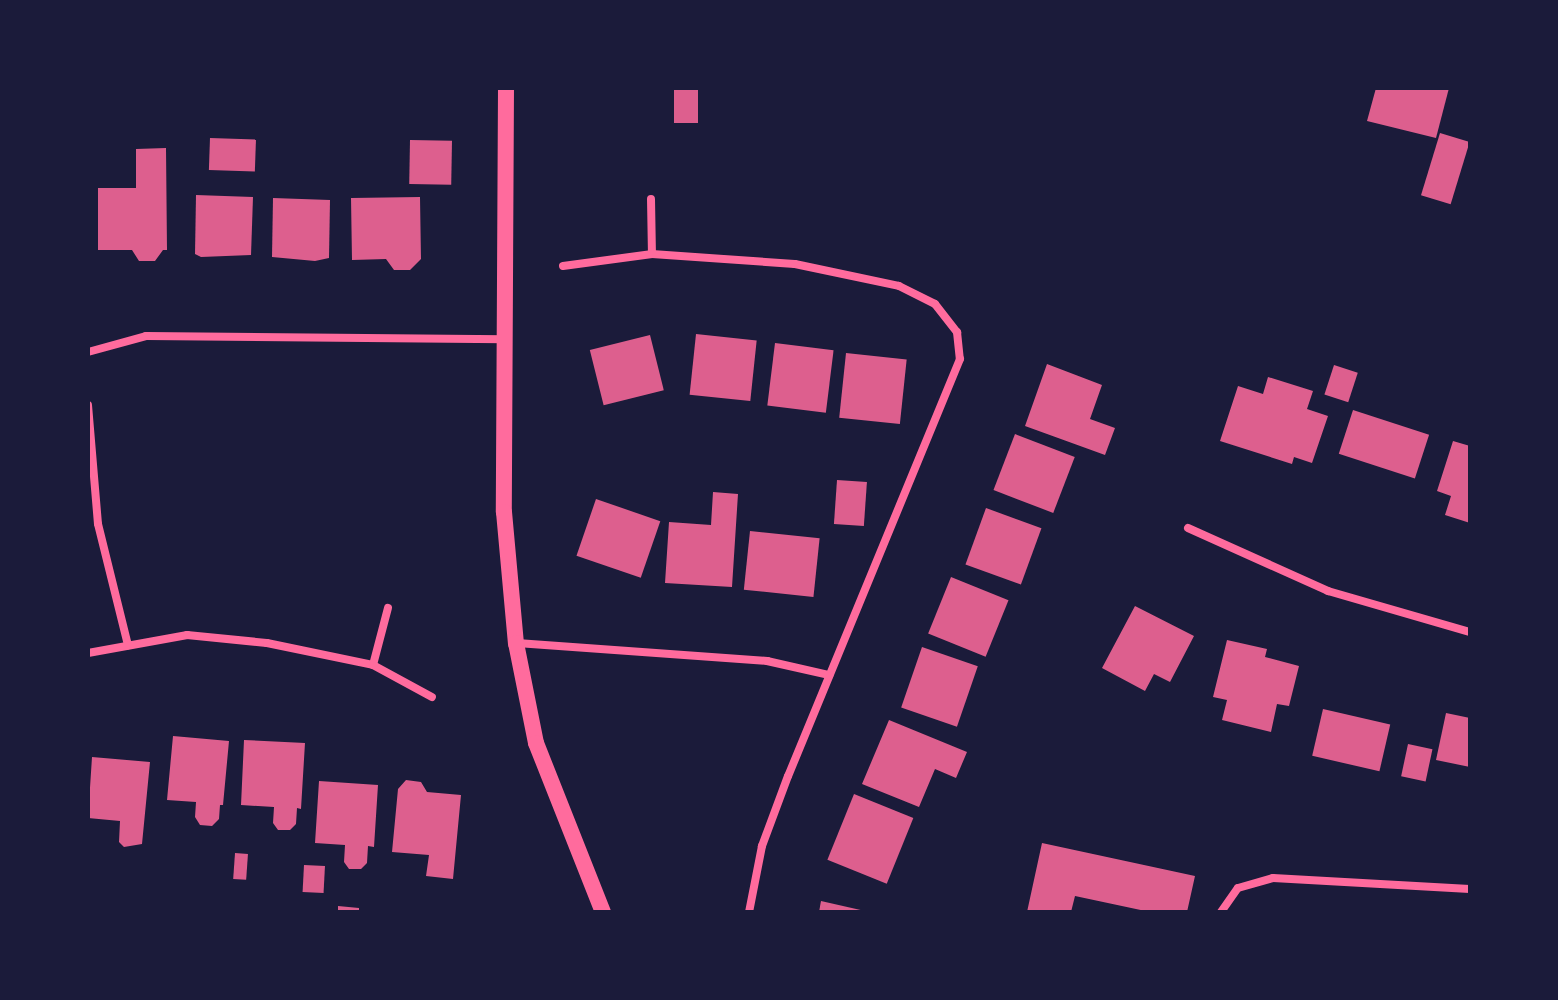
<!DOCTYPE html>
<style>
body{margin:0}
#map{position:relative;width:1558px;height:1000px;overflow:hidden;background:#1b1b3a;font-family:"Open Sans",sans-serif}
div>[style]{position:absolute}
.building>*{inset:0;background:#dd5f8e;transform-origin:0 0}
.minor>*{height:8px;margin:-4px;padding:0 4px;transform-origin:4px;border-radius:4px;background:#ff6b9d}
.secondary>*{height:16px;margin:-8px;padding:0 8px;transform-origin:8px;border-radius:8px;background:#ff6b9d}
span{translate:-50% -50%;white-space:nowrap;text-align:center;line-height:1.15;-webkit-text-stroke:6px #1b1b3a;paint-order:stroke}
.frame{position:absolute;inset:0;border:90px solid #1b1b3a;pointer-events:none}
</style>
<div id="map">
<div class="building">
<i style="left:674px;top:88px;width:24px;height:35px"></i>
<i style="clip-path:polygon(1376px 88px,1449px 88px,1436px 138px,1367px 121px)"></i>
<i style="left:1440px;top:133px;width:31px;height:65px;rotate:17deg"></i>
<i style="left:210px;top:138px;width:46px;height:32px;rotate:2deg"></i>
<i style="left:410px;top:140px;width:42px;height:44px;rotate:1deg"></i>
<i style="clip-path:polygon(166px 148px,167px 250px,163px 250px,155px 261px,139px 261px,132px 250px,98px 250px,98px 188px,136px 188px,136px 149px)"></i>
<i style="clip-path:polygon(196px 195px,253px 197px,251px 255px,201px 257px,195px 254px)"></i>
<i style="clip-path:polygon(420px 197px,421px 259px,410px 270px,394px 270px,386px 259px,352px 260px,351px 198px)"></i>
<i style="clip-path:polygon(273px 198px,330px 200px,329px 258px,315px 261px,272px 257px)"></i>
<i style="left:696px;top:334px;width:61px;height:61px;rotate:6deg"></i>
<i style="left:650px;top:335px;width:57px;height:62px;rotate:76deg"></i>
<i style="left:775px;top:343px;width:59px;height:63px;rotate:7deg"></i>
<i style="left:846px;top:353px;width:61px;height:65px;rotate:6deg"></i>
<i style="clip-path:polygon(1047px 364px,1102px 385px,1090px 419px,1115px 428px,1105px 455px,1025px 426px)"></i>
<i style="left:1334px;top:365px;width:25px;height:31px;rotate:18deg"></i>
<i style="clip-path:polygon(1268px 377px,1313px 391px,1307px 409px,1328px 416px,1312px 463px,1294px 457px,1292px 464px,1220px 441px,1238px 386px,1263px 394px)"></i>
<i style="left:1353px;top:410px;width:80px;height:46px;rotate:18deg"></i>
<i style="left:1015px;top:434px;width:64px;height:60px;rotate:21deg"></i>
<i style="clip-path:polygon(1453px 441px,1470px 446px,1470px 523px,1445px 515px,1451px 496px,1437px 491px)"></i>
<i style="left:837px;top:480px;width:30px;height:44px;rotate:4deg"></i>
<i style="clip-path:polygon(713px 492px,738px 494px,732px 587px,665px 583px,669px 522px,711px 525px)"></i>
<i style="left:596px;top:499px;width:68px;height:60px;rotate:19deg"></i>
<i style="left:986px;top:508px;width:59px;height:60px;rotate:20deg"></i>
<i style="left:750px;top:531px;width:70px;height:59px;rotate:6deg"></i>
<i style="left:951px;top:577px;width:62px;height:61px;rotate:22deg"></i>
<i style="clip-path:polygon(1135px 606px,1194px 636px,1170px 682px,1154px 674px,1145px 691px,1102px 668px)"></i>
<i style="clip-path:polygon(1227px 640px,1267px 649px,1265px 657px,1299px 666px,1289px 706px,1277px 704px,1271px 732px,1222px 720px,1227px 700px,1213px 697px)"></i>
<i style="left:922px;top:647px;width:59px;height:64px;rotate:19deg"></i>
<i style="left:1323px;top:709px;width:69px;height:48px;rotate:13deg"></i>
<i style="clip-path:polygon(1446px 713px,1470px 718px,1470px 767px,1436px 760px)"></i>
<i style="clip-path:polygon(889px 720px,967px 752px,956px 778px,935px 769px,919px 807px,862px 784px)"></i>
<i style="clip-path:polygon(173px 736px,229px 741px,223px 805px,220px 805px,219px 819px,212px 826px,200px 825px,195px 817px,196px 802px,167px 800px)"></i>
<i style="clip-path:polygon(244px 740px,305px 743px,301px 809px,297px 808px,296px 824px,290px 830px,278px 830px,273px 823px,274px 807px,241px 805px)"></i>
<i style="left:1408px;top:744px;width:25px;height:33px;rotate:12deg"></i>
<i style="clip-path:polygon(92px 757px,150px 762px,142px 844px,124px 847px,119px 842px,120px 821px,88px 818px)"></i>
<i style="clip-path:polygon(406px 780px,421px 782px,427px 792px,461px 795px,453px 879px,426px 876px,429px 855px,392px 852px,398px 789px)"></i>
<i style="clip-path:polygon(319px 781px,378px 785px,374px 847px,368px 846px,367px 863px,361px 869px,349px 869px,344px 862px,345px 845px,315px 843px)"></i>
<i style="left:854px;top:794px;width:64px;height:71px;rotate:22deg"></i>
<i style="clip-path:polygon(1042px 843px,1195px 876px,1187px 912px,1150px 912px,1075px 896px,1071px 912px,1027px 912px)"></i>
<i style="left:235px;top:853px;width:13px;height:26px;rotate:4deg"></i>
<i style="left:304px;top:865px;width:21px;height:27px;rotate:3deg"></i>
<i style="clip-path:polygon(821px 901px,865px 911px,865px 912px,819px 912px)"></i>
<i style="clip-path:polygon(338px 906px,359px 908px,359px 912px,338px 912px)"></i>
</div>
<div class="minor">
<i style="left:651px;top:199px;width:55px;rotate:89deg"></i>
<i style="left:563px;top:266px;width:90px;rotate:-7.7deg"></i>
<i style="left:652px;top:254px;width:143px;rotate:4deg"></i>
<i style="left:795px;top:264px;width:106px;rotate:11.9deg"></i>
<i style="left:899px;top:286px;width:40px;rotate:26.6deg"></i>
<i style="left:935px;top:304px;width:36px;rotate:52deg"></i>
<i style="left:957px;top:332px;width:27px;rotate:84deg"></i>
<i style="left:960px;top:359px;width:451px;rotate:112.4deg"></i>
<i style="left:788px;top:776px;width:75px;rotate:110.4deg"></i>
<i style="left:762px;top:846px;width:67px;rotate:101.1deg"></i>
<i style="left:88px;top:352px;width:60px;rotate:-15.4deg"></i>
<i style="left:146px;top:336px;width:359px;rotate:0.5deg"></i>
<i style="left:88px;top:405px;width:119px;rotate:85.2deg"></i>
<i style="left:98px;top:524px;width:125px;rotate:76.1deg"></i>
<i style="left:1188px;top:528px;width:154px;rotate:24.2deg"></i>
<i style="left:1328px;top:591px;width:148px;rotate:16.1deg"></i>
<i style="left:517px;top:643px;width:251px;rotate:4.1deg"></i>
<i style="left:767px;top:661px;width:64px;rotate:12.7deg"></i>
<i style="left:88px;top:653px;width:101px;rotate:-10.3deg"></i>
<i style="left:187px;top:635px;width:80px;rotate:5.7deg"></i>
<i style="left:267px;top:643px;width:108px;rotate:11.7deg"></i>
<i style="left:373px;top:665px;width:67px;rotate:28.5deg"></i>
<i style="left:373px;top:665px;width:59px;rotate:-75.3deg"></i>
<i style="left:1221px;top:912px;width:29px;rotate:-55deg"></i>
<i style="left:1238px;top:888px;width:36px;rotate:-16deg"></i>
<i style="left:1273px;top:878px;width:197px;rotate:3.2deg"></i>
</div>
<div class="secondary">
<i style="left:506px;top:88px;width:424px;rotate:90.3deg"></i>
<i style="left:504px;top:512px;width:132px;rotate:84.8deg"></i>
<i style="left:516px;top:643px;width:102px;rotate:78.7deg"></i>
<i style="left:536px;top:743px;width:182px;rotate:68.4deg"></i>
</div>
<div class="frame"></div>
</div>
